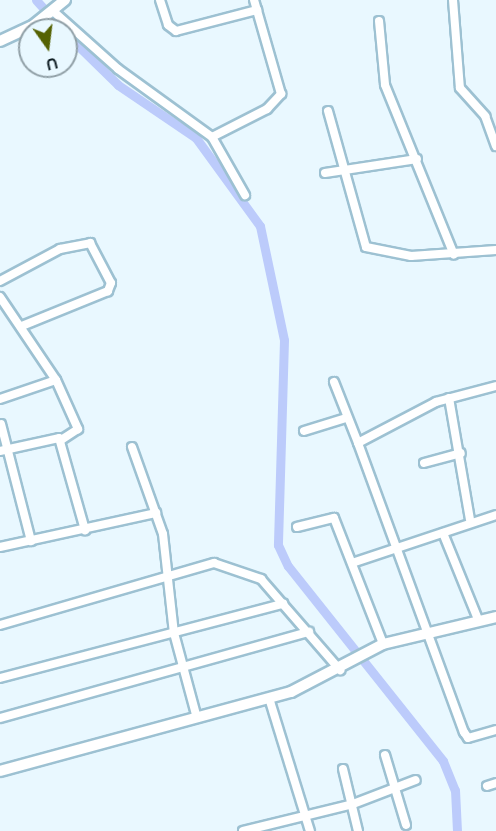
<!DOCTYPE html>
<style>
body{margin:0}
#map{position:relative;width:496px;height:831px;overflow:hidden;background:#e9f8ff;font-family:Cabin,sans-serif}
div>[style]{position:absolute}
.canal>*{height:9px;margin:-4.5px;padding:0 4.5px;transform-origin:4.5px;border-radius:4.5px;background:#bccbfb}
.roads{filter:drop-shadow(2px 0 #9dc1d2) drop-shadow(-2px 0 #9dc1d2) drop-shadow(0 2px #9dc1d2) drop-shadow(0 -2px #9dc1d2)}
.minor>*{height:8px;margin:-4px;padding:0 4px;transform-origin:4px;border-radius:4px;background:#fff}
.tertiary>*{height:10px;margin:-5px;padding:0 5px;transform-origin:5px;border-radius:5px;background:#fff}
span{translate:-50% -50%;white-space:nowrap;text-align:center;line-height:1.15;-webkit-text-stroke:4.5px #e9f8ff;paint-order:stroke}
.north{position:absolute;left:18px;top:18px;width:60px;height:60px;box-sizing:border-box;background:#e9f8ff;border:2px solid #91a0a7;border-radius:50%;rotate:166deg;font-size:16px;font-weight:700;line-height:24px;text-align:center;color:#0e1c22}
.north::after{content:'';display:block;margin:auto;width:21px;height:27px;background:#556203;clip-path:polygon(50% 0,100% 100%,50% 72%,0 100%)}
</style>
<div id="map">
<div class="canal">
<i style="left:36px;top:0;width:40px;rotate:48deg"></i>
<i style="left:66px;top:34px;width:73px;rotate:44.4deg"></i>
<i style="left:118px;top:85px;width:94px;rotate:34.2deg"></i>
<i style="left:196px;top:138px;width:109px;rotate:54deg"></i>
<i style="left:260px;top:226px;width:116px;rotate:78.1deg"></i>
<i style="left:284px;top:340px;width:205px;rotate:91.7deg"></i>
<i style="left:278px;top:545px;width:23px;rotate:65deg"></i>
<i style="left:288px;top:566px;width:249px;rotate:51.5deg"></i>
<i style="left:443px;top:761px;width:31px;rotate:68deg"></i>
<i style="left:455px;top:790px;width:41px;rotate:87.2deg"></i>
</div>
<div class="roads">
<div class="minor">
<i style="left:160px;top:0;width:26px;rotate:72deg"></i>
<i style="left:168px;top:25px;width:10px;rotate:37deg"></i>
<i style="left:176px;top:31px;width:84px;rotate:-14.5deg"></i>
<i style="left:453px;top:0;width:88px;rotate:85.5deg"></i>
<i style="left:460px;top:88px;width:38px;rotate:48deg"></i>
<i style="left:485px;top:116px;width:32px;rotate:70deg"></i>
<i style="left:53px;top:11px;width:87px;rotate:41.7deg"></i>
<i style="left:118px;top:69px;width:116px;rotate:35.9deg"></i>
<i style="left:212px;top:137px;width:67px;rotate:60.4deg"></i>
<i style="left:379px;top:21px;width:64px;rotate:84.6deg"></i>
<i style="left:385px;top:85px;width:183px;rotate:67.9deg"></i>
<i style="left:328px;top:111px;width:141px;rotate:74.4deg"></i>
<i style="left:366px;top:247px;width:46px;rotate:11.3deg"></i>
<i style="left:411px;top:256px;width:85px;rotate:-4deg"></i>
<i style="left:212px;top:137px;width:62px;rotate:-27deg"></i>
<i style="left:267px;top:109px;width:21px;rotate:-47deg"></i>
<i style="left:281px;top:94px;width:98px;rotate:-106deg"></i>
<i style="left:325px;top:173px;width:93px;rotate:-8.7deg"></i>
<i style="left:0;top:281px;width:68px;rotate:-28.1deg"></i>
<i style="left:60px;top:249px;width:31px;rotate:-11deg"></i>
<i style="left:90px;top:243px;width:45px;rotate:62.3deg"></i>
<i style="left:111px;top:283px;width:9px;rotate:111deg"></i>
<i style="left:108px;top:291px;width:93px;rotate:157.9deg"></i>
<i style="left:0;top:297px;width:100px;rotate:56deg"></i>
<i style="left:334px;top:382px;width:66px;rotate:68.5deg"></i>
<i style="left:496px;top:386px;width:62px;rotate:165.1deg"></i>
<i style="left:436px;top:402px;width:88px;rotate:152.3deg"></i>
<i style="left:358px;top:443px;width:308px;rotate:69.9deg"></i>
<i style="left:464px;top:732px;width:7px;rotate:56deg"></i>
<i style="left:468px;top:738px;width:29px;rotate:-16deg"></i>
<i style="left:449px;top:398px;width:123px;rotate:80.2deg"></i>
<i style="left:0;top:399px;width:59px;rotate:-18.7deg"></i>
<i style="left:56px;top:380px;width:54px;rotate:65.8deg"></i>
<i style="left:78px;top:429px;width:20px;rotate:147deg"></i>
<i style="left:1px;top:424px;width:121px;rotate:75.6deg"></i>
<i style="left:304px;top:431px;width:44px;rotate:-17.2deg"></i>
<i style="left:132px;top:447px;width:92px;rotate:70.4deg"></i>
<i style="left:163px;top:534px;width:100px;rotate:83.7deg"></i>
<i style="left:174px;top:633px;width:88px;rotate:74.9deg"></i>
<i style="left:0;top:451px;width:60px;rotate:-12.4deg"></i>
<i style="left:59px;top:438px;width:96px;rotate:74.2deg"></i>
<i style="left:424px;top:463px;width:38px;rotate:-15deg"></i>
<i style="left:297px;top:527px;width:38px;rotate:-14deg"></i>
<i style="left:334px;top:518px;width:135px;rotate:68.7deg"></i>
<i style="left:443px;top:533px;width:93px;rotate:67.9deg"></i>
<i style="left:0;top:547px;width:160px;rotate:-12.3deg"></i>
<i style="left:352px;top:563px;width:152px;rotate:-18.4deg"></i>
<i style="left:0;top:625px;width:223px;rotate:-16.2deg"></i>
<i style="left:214px;top:563px;width:50px;rotate:18.8deg"></i>
<i style="left:261px;top:579px;width:121px;rotate:49deg"></i>
<i style="left:0;top:678px;width:293px;rotate:-14.7deg"></i>
<i style="left:269px;top:698px;width:139px;rotate:72.9deg"></i>
<i style="left:0;top:718px;width:321px;rotate:-15.6deg"></i>
<i style="left:385px;top:755px;width:73px;rotate:73.3deg"></i>
<i style="left:343px;top:769px;width:64px;rotate:76.4deg"></i>
<i style="left:487px;top:786px;width:9px;rotate:-18deg"></i>
<i style="left:243px;top:831px;width:113px;rotate:-13.8deg"></i>
<i style="left:353px;top:804px;width:67px;rotate:-20.9deg"></i>
</div>
<div class="tertiary">
<i style="left:0;top:41px;width:38px;rotate:-25deg"></i>
<i style="left:34px;top:25px;width:40px;rotate:-39deg"></i>
<i style="left:0;top:771px;width:302px;rotate:-15.2deg"></i>
<i style="left:291px;top:692px;width:104px;rotate:-27.6deg"></i>
<i style="left:383px;top:644px;width:116px;rotate:-13.4deg"></i>
</div>
</div>
<div class="north">U</div>
</div>
